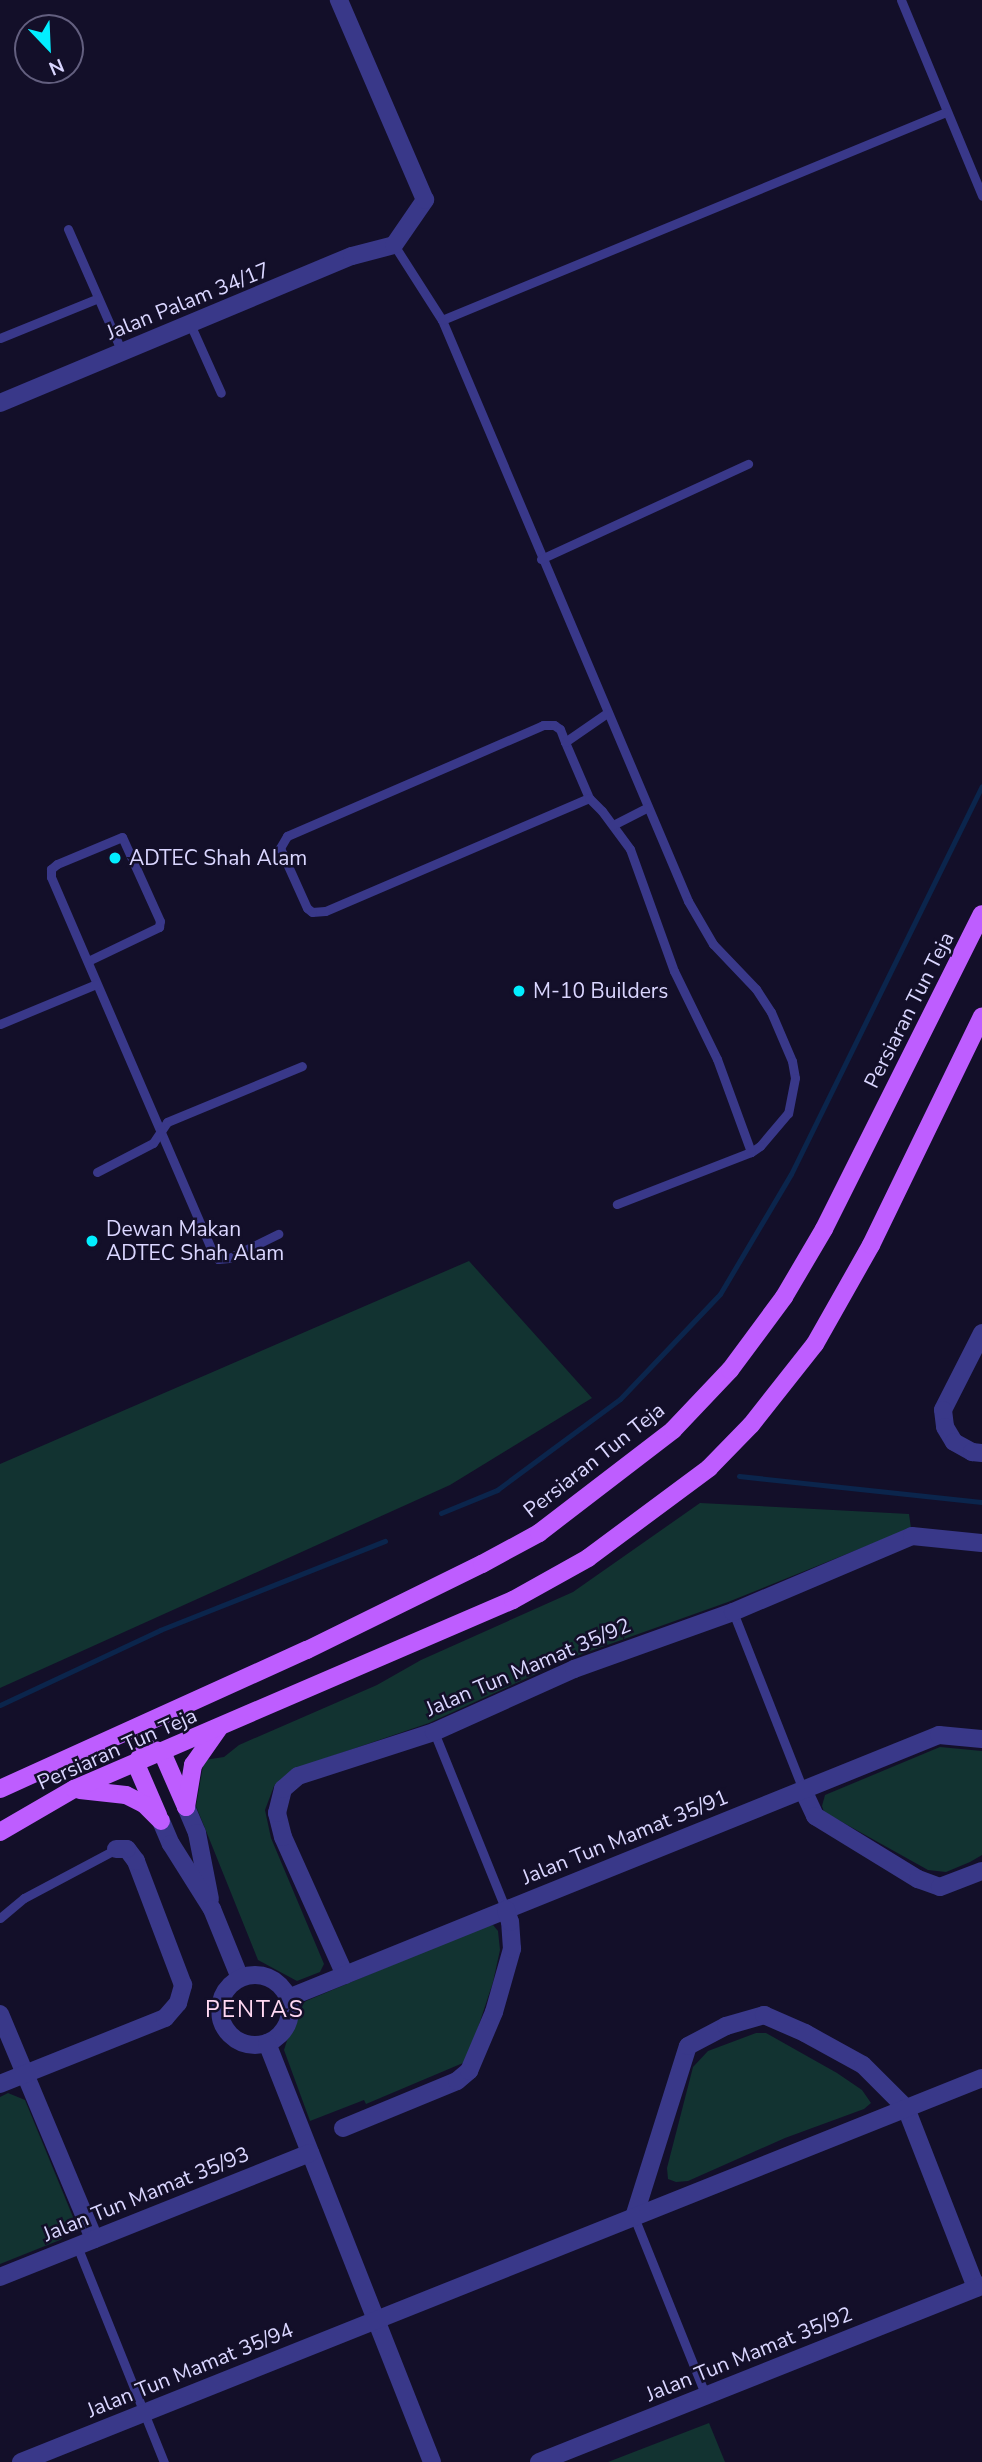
<!DOCTYPE html>
<style>
body{margin:0}
#map{position:relative;width:982px;height:2462px;overflow:hidden;background:#130f29;font-family:"Nunito Sans",sans-serif}
div>[style]{position:absolute}
.green>*{inset:0;background:#123331}
.stream>*{height:5px;margin:-2.5px;padding:0 2.5px;transform-origin:2.5px;border-radius:2.5px;background:#0b254c}
.lane>*{height:9px;margin:-4.5px;padding:0 4.5px;transform-origin:4.5px;border-radius:4.5px;background:#393889}
.street>*{height:18px;margin:-9px;padding:0 9px;transform-origin:9px;border-radius:9px;background:#393889}
.street>.ring{margin:-9px;padding:0;box-sizing:content-box;background:none;border:18px solid #393889;border-radius:50%}
.primary>*{height:18px;margin:-9px;padding:0 9px;transform-origin:9px;border-radius:9px;background:#be5dff}
.dots>*{width:19px;height:19px;translate:-50% -50%;box-sizing:border-box;border:4px solid #130f29;border-radius:50%}
span{translate:-50% -50%;white-space:nowrap;text-align:center;line-height:1.15;-webkit-text-stroke:5px #130f29;paint-order:stroke}
.street-label{font-size:21px;color:#dad6ff}
.poi-label{font-size:21px;color:#dad6ff}
.left{translate:0 -50%;text-align:left}
.neighbourhood-label{font-size:23px;color:#ffd8f2;letter-spacing:2px}
.north{position:absolute;left:14px;top:14px;width:70px;height:70px;box-sizing:border-box;background:#130f29;border:2px solid #635f7f;border-radius:50%;rotate:157deg;font-size:19px;font-weight:700;line-height:28px;text-align:center;color:#dad6ff}
.north::after{content:'';display:block;margin:auto;width:24px;height:32px;background:#02eeff;clip-path:polygon(50% 0,100% 100%,50% 72%,0 100%)}
</style>
<div id="map">
<div class="green">
<i style="clip-path:polygon(469px 1261px,592px 1398px,450px 1485px,0 1688px,0 1464px)"></i>
<i style="clip-path:polygon(700px 1503px,909px 1514px,911px 1528px,728px 1602px,571px 1658px,429px 1723px,294px 1769px,274px 1786px,265px 1810px,271px 1838px,324px 1964px,320px 1972px,297px 1981px,258px 1960px,196px 1806px,204px 1760px,224px 1757px,239px 1745px,377px 1685px,421px 1660px,573px 1592px)"></i>
<i style="clip-path:polygon(940px 1747px,982px 1751px,982px 1855px,970px 1862px,946px 1872px,928px 1870px,824px 1812px,822px 1806px,825px 1795px)"></i>
<i style="clip-path:polygon(493px 1925px,498px 1931px,500px 1950px,493px 1982px,469px 2055px,463px 2063px,366px 2104px,364px 2100px,310px 2121px,284px 2050px,297px 2009px,306px 2001px,485px 1926px)"></i>
<i style="clip-path:polygon(756px 2033px,766px 2033px,837px 2073px,862px 2090px,871px 2103px,864px 2109px,785px 2138px,688px 2181px,676px 2182px,668px 2179px,667px 2168px,693px 2067px,708px 2051px)"></i>
<i style="clip-path:polygon(8px 2093px,25px 2100px,73px 2217px,69px 2232px,60px 2240px,0 2264px,0 2097px)"></i>
<i style="clip-path:polygon(709px 2423px,725px 2462px,608px 2462px)"></i>
</div>
<div class="stream">
<i style="left:739px;top:1476px;width:244px;rotate:6.1deg"></i>
<i style="left:441px;top:1513px;width:61px;rotate:-22.3deg"></i>
<i style="left:497px;top:1490px;width:153px;rotate:-36.5deg"></i>
<i style="left:620px;top:1399px;width:145px;rotate:-46.4deg"></i>
<i style="left:720px;top:1294px;width:139px;rotate:-59.4deg"></i>
<i style="left:791px;top:1174px;width:432px;rotate:-63.8deg"></i>
<i style="left:0;top:1705px;width:177px;rotate:-25.1deg"></i>
<i style="left:160px;top:1630px;width:242px;rotate:-21.6deg"></i>
</div>
<div class="lane">
<i style="left:901px;top:0;width:212px;rotate:67.5deg"></i>
<i style="left:68px;top:229px;width:134px;rotate:66.3deg"></i>
<i style="left:394px;top:245px;width:89px;rotate:57.4deg"></i>
<i style="left:442px;top:320px;width:631px;rotate:67.05deg"></i>
<i style="left:688px;top:901px;width:50px;rotate:59.8deg"></i>
<i style="left:713px;top:944px;width:62px;rotate:46.3deg"></i>
<i style="left:756px;top:989px;width:27px;rotate:57deg"></i>
<i style="left:771px;top:1012px;width:53px;rotate:66.8deg"></i>
<i style="left:792px;top:1061px;width:17px;rotate:80deg"></i>
<i style="left:795px;top:1078px;width:36px;rotate:101deg"></i>
<i style="left:788px;top:1113px;width:43px;rotate:130.3deg"></i>
<i style="left:760px;top:1146px;width:11px;rotate:146deg"></i>
<i style="left:751px;top:1152px;width:144px;rotate:158.8deg"></i>
<i style="left:442px;top:320px;width:545px;rotate:-22.43deg"></i>
<i style="left:191px;top:326px;width:73px;rotate:65.9deg"></i>
<i style="left:0;top:338px;width:104px;rotate:-22.1deg"></i>
<i style="left:541px;top:559px;width:228px;rotate:-24.7deg"></i>
<i style="left:565px;top:742px;width:61px;rotate:66.8deg"></i>
<i style="left:589px;top:798px;width:287px;rotate:156.8deg"></i>
<i style="left:325px;top:911px;width:13px;rotate:176deg"></i>
<i style="left:312px;top:912px;width:6px;rotate:-141deg"></i>
<i style="left:307px;top:908px;width:66px;rotate:-114.2deg"></i>
<i style="left:280px;top:848px;width:14px;rotate:-60deg"></i>
<i style="left:287px;top:836px;width:279px;rotate:-23.4deg"></i>
<i style="left:543px;top:725px;width:11px"></i>
<i style="left:554px;top:725px;width:7px;rotate:34deg"></i>
<i style="left:560px;top:729px;width:14px;rotate:69deg"></i>
<i style="left:565px;top:742px;width:51px;rotate:-34.6deg"></i>
<i style="left:589px;top:798px;width:18px;rotate:45deg"></i>
<i style="left:602px;top:811px;width:47px;rotate:53.6deg"></i>
<i style="left:630px;top:849px;width:130px;rotate:70.2deg"></i>
<i style="left:674px;top:971px;width:98px;rotate:64deg"></i>
<i style="left:717px;top:1059px;width:99px;rotate:69.9deg"></i>
<i style="left:613px;top:825px;width:39px;rotate:-27deg"></i>
<i style="left:88px;top:961px;width:79px;rotate:-25.6deg"></i>
<i style="left:159px;top:927px;width:6px;rotate:-81deg"></i>
<i style="left:160px;top:921px;width:92px;rotate:-114.3deg"></i>
<i style="left:122px;top:837px;width:70px;rotate:157.4deg"></i>
<i style="left:57px;top:864px;width:8px;rotate:140deg"></i>
<i style="left:51px;top:869px;width:8px;rotate:90deg"></i>
<i style="left:51px;top:877px;width:407px;rotate:66.7deg"></i>
<i style="left:212px;top:1251px;width:10px;rotate:53deg"></i>
<i style="left:218px;top:1259px;width:11px;rotate:-5deg"></i>
<i style="left:229px;top:1258px;width:55px;rotate:-26.1deg"></i>
<i style="left:0;top:1024px;width:104px;rotate:-22.6deg"></i>
<i style="left:97px;top:1172px;width:63px;rotate:-27.4deg"></i>
<i style="left:153px;top:1143px;width:25px;rotate:-56deg"></i>
<i style="left:167px;top:1122px;width:146px;rotate:-22.5deg"></i>
<i style="left:733px;top:1612px;width:191px;rotate:68.5deg"></i>
<i style="left:434px;top:1732px;width:192px;rotate:68deg"></i>
<i style="left:0;top:1918px;width:31px;rotate:-40deg"></i>
<i style="left:24px;top:1898px;width:104px;rotate:-28deg"></i>
<i style="left:634px;top:2217px;width:193px;rotate:68.1deg"></i>
<i style="left:77px;top:2246px;width:233px;rotate:68.1deg"></i>
</div>
<div class="street">
<i style="left:0;top:403px;width:381px;rotate:-22.7deg"></i>
<i style="left:352px;top:256px;width:43px;rotate:-14.7deg"></i>
<i style="left:394px;top:245px;width:55px;rotate:-55.4deg"></i>
<i style="left:425px;top:200px;width:218px;rotate:-113.3deg"></i>
<i style="left:982px;top:1333px;width:86px;rotate:116.9deg"></i>
<i style="left:943px;top:1410px;width:17px;rotate:83deg"></i>
<i style="left:945px;top:1427px;width:17px;rotate:59deg"></i>
<i style="left:954px;top:1442px;width:21px;rotate:29deg"></i>
<i style="left:972px;top:1452px;width:10px;rotate:6deg"></i>
<i style="left:803px;top:1790px;width:29px;rotate:65deg"></i>
<i style="left:815px;top:1816px;width:121px;rotate:31.5deg"></i>
<i style="left:918px;top:1879px;width:23px;rotate:20deg"></i>
<i style="left:940px;top:1887px;width:45px;rotate:-20.9deg"></i>
<i style="left:186px;top:1807px;width:28px;rotate:67deg"></i>
<i style="left:197px;top:1833px;width:67px;rotate:78.9deg"></i>
<i style="left:161px;top:1821px;width:25px;rotate:67deg"></i>
<i style="left:171px;top:1844px;width:77px;rotate:57.8deg"></i>
<i style="left:212px;top:1909px;width:74px;rotate:67.9deg"></i>
<i style="left:345px;top:1975px;width:151px;rotate:-114.2deg"></i>
<i style="left:283px;top:1837px;width:25px;rotate:-104deg"></i>
<i style="left:277px;top:1813px;width:25px;rotate:-76deg"></i>
<i style="left:283px;top:1789px;width:20px;rotate:-41deg"></i>
<i style="left:298px;top:1776px;width:143px;rotate:-17.9deg"></i>
<i style="left:434px;top:1732px;width:154px;rotate:-24.2deg"></i>
<i style="left:574px;top:1669px;width:169px;rotate:-19.7deg"></i>
<i style="left:733px;top:1612px;width:194px;rotate:-23deg"></i>
<i style="left:912px;top:1536px;width:70px;rotate:5.7deg"></i>
<i class="ring" style="left:220px;top:1975px;width:52px;height:52px"></i>
<i style="left:288px;top:1998px;width:702px;rotate:-22deg"></i>
<i style="left:939px;top:1735px;width:43px;rotate:5.3deg"></i>
<i style="left:0;top:2014px;width:244px;rotate:67.3deg"></i>
<i style="left:267px;top:2043px;width:450px;rotate:68.5deg"></i>
<i style="left:0;top:2084px;width:178px;rotate:-21.8deg"></i>
<i style="left:165px;top:2018px;width:20px;rotate:-49deg"></i>
<i style="left:178px;top:2003px;width:19px;rotate:-74deg"></i>
<i style="left:183px;top:1985px;width:133px;rotate:-110.8deg"></i>
<i style="left:136px;top:1861px;width:15px;rotate:-127deg"></i>
<i style="left:127px;top:1849px;width:11px;rotate:180deg"></i>
<i style="left:343px;top:2128px;width:123px;rotate:-22.4deg"></i>
<i style="left:457px;top:2081px;width:16px;rotate:-40deg"></i>
<i style="left:469px;top:2071px;width:64px;rotate:-67deg"></i>
<i style="left:494px;top:2012px;width:66px;rotate:-74.1deg"></i>
<i style="left:512px;top:1949px;width:27px;rotate:-94deg"></i>
<i style="left:510px;top:1922px;width:13px;rotate:-108deg"></i>
<i style="left:634px;top:2217px;width:179px;rotate:-72.5deg"></i>
<i style="left:688px;top:2046px;width:43px;rotate:-27.8deg"></i>
<i style="left:726px;top:2026px;width:40px;rotate:-16deg"></i>
<i style="left:764px;top:2015px;width:45px;rotate:23.7deg"></i>
<i style="left:805px;top:2033px;width:66px;rotate:28.9deg"></i>
<i style="left:863px;top:2065px;width:61px;rotate:45deg"></i>
<i style="left:906px;top:2108px;width:193px;rotate:68.7deg"></i>
<i style="left:0;top:2277px;width:334px;rotate:-21.8deg"></i>
<i style="left:21px;top:2462px;width:1035px;rotate:-21.78deg"></i>
<i style="left:539px;top:2462px;width:477px;rotate:-21.7deg"></i>
</div>
<div class="primary">
<i style="left:152px;top:1749px;width:10px;rotate:17deg"></i>
<i style="left:162px;top:1752px;width:60px;rotate:66.4deg"></i>
<i style="left:141px;top:1755px;width:10px;rotate:119deg"></i>
<i style="left:136px;top:1764px;width:56px;rotate:66.7deg"></i>
<i style="left:0;top:1789px;width:337px;rotate:-24.4deg"></i>
<i style="left:307px;top:1650px;width:195px;rotate:-26.2deg"></i>
<i style="left:482px;top:1564px;width:65px;rotate:-28.5deg"></i>
<i style="left:539px;top:1533px;width:169px;rotate:-37.5deg"></i>
<i style="left:673px;top:1430px;width:83px;rotate:-46.5deg"></i>
<i style="left:730px;top:1370px;width:91px;rotate:-53.5deg"></i>
<i style="left:784px;top:1297px;width:79px;rotate:-59.5deg"></i>
<i style="left:824px;top:1229px;width:352px;rotate:-63.4deg"></i>
<i style="left:80px;top:1790px;width:46px;rotate:6.2deg"></i>
<i style="left:126px;top:1795px;width:20px;rotate:27deg"></i>
<i style="left:144px;top:1804px;width:24px;rotate:45deg"></i>
<i style="left:186px;top:1807px;width:43px;rotate:-80.5deg"></i>
<i style="left:193px;top:1765px;width:45px;rotate:-54.9deg"></i>
<i style="left:0;top:1832px;width:86px;rotate:-30.2deg"></i>
<i style="left:74px;top:1789px;width:478px;rotate:-23.3deg"></i>
<i style="left:513px;top:1600px;width:86px;rotate:-29.2deg"></i>
<i style="left:588px;top:1558px;width:151px;rotate:-36.6deg"></i>
<i style="left:709px;top:1468px;width:60px;rotate:-45.7deg"></i>
<i style="left:751px;top:1425px;width:103px;rotate:-51.7deg"></i>
<i style="left:815px;top:1344px;width:114px;rotate:-60.5deg"></i>
<i style="left:871px;top:1245px;width:254px;rotate:-64.1deg"></i>
</div>
<div class="dots">
<i style="left:115px;top:858px;background:#02eeff"></i>
<i style="left:519px;top:991px;background:#02eeff"></i>
<i style="left:92px;top:1241px;background:#02eeff"></i>
</div>
<div class="street-label">
<span style="left:188px;top:301px;rotate:-22deg">Jalan Palam 34/17</span>
<span style="left:909px;top:1010px;rotate:-63deg">Persiaran Tun Teja</span>
<span style="left:594px;top:1460px;rotate:-38deg">Persiaran Tun Teja</span>
<span style="left:528px;top:1667px;rotate:-23deg">Jalan Tun Mamat 35/92</span>
<span style="left:117px;top:1749px;rotate:-24deg">Persiaran Tun Teja</span>
<span style="left:625px;top:1837px;rotate:-22deg">Jalan Tun Mamat 35/91</span>
<span style="left:146px;top:2194px;rotate:-22deg">Jalan Tun Mamat 35/93</span>
<span style="left:749px;top:2354px;rotate:-22deg">Jalan Tun Mamat 35/92</span>
<span style="left:190px;top:2370px;rotate:-22deg">Jalan Tun Mamat 35/94</span>
</div>
<div class="poi-label">
<span class="left" style="left:129px;top:858px">ADTEC Shah Alam</span>
<span class="left" style="left:533px;top:991px">M-10 Builders</span>
<span class="left" style="left:106px;top:1241px">Dewan Makan<br>ADTEC Shah Alam</span>
</div>
<div class="neighbourhood-label">
<span style="left:255px;top:2010px">PENTAS</span>
</div>
<div class="north">N</div>
</div>
